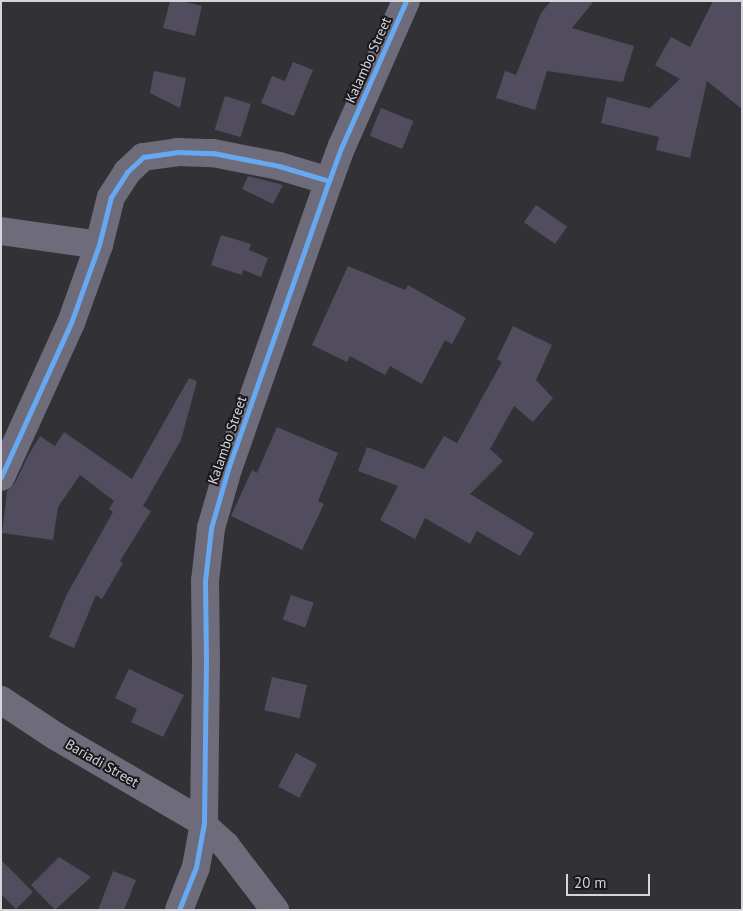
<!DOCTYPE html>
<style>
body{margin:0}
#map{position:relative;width:743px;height:911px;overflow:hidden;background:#323136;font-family:"PT Sans",sans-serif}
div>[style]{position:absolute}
.building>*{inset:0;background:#514d5e;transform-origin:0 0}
.minor>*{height:28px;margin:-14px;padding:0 14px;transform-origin:14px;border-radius:14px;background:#6e6b7a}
.cycleway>*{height:5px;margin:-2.5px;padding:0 2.5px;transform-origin:2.5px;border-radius:2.5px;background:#66a8f1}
span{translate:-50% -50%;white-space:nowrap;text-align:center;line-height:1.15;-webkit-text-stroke:4px #19181c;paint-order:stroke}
.street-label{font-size:14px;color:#d6d5da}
.frame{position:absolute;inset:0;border:2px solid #d6d5da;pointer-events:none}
.scale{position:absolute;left:566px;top:874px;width:84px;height:22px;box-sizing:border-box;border:2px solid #d6d5da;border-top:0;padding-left:6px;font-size:15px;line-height:18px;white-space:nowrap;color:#d6d5da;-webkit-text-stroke:4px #19181c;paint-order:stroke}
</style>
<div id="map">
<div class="building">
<i style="clip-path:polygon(170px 1px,181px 1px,202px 6px,195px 36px,163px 28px)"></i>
<i style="clip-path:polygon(551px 1px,594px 1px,572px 28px,634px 46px,623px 82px,547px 71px,535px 110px,496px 98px,505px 71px,516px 75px,541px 13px)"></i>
<i style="clip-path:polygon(713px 1px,742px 1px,742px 109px,707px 81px,690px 158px,656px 150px,659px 137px,601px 123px,607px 97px,650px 108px,680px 79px,655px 65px,671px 37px,690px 47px)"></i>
<i style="clip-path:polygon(293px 62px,313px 70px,294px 116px,261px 103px,272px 76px,285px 81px)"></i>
<i style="clip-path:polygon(154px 71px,186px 78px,180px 108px,150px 93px)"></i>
<i style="left:225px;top:96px;width:27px;height:35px;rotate:17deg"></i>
<i style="left:381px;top:108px;width:35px;height:30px;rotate:22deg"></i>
<i style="clip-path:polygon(248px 176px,283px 185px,273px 204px,242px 189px)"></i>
<i style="left:536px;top:205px;width:38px;height:21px;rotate:35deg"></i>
<i style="clip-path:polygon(221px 235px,251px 244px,249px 250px,268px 258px,261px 277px,243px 270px,242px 275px,211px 265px)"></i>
<i style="clip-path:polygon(348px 266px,405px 290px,408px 285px,466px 318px,452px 344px,445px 340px,422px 384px,390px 366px,385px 375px,350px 356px,347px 362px,312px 345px)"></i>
<i style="clip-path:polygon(513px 326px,552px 345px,536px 380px,553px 398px,533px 422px,514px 406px,490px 449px,503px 461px,470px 494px,534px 533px,520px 556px,477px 531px,470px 544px,425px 518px,415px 539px,380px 520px,398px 486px,358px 471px,367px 447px,424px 469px,444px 436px,457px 443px,502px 362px,497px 359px)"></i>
<i style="clip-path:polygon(189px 378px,197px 381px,181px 440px,143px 506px,151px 511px,120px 561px,123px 563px,102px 599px,96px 595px,74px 648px,49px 637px,67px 594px,113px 512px,109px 509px,114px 501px,80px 475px,58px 507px,53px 540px,2px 533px,7px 491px,15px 483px,29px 454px,40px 436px,55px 446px,64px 432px,132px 479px)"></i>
<i style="clip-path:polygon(277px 427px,338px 453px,318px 501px,324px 504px,302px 550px,231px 516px,252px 470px,257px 473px)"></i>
<i style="left:291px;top:595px;width:24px;height:26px;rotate:19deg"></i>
<i style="clip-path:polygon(129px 669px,184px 695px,163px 737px,131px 722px,137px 709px,115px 698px)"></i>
<i style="left:272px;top:677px;width:36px;height:34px;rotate:13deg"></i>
<i style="left:296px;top:753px;width:24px;height:38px;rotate:28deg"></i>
<i style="clip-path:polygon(59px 857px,91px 877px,55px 910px,31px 885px)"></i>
<i style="clip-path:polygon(1px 860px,33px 892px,16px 909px,1px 894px)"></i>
<i style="clip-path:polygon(113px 871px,136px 880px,124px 910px,98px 910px)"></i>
</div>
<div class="minor">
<i style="left:1px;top:231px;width:99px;rotate:8.1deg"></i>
<i style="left:1px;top:477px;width:169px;rotate:-65.6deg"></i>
<i style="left:71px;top:323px;width:83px;rotate:-70.3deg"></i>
<i style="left:99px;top:245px;width:49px;rotate:-76deg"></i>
<i style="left:111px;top:197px;width:30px;rotate:-57deg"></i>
<i style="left:127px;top:172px;width:22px;rotate:-43deg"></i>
<i style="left:143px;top:157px;width:34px;rotate:-8deg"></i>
<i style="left:177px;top:152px;width:36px;rotate:2deg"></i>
<i style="left:213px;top:153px;width:67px;rotate:11.1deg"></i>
<i style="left:279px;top:166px;width:52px;rotate:16.7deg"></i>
<i style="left:1px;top:700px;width:67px;rotate:33.5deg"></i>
<i style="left:57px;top:737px;width:170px;rotate:30.3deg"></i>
<i style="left:203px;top:825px;width:31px;rotate:42deg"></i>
<i style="left:226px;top:846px;width:81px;rotate:52.6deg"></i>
<i style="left:179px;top:910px;width:46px;rotate:-68.4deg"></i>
<i style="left:196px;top:867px;width:45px;rotate:-79.7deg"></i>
<i style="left:204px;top:823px;width:161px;rotate:-89.3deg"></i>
<i style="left:206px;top:662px;width:81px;rotate:-90.7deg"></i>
<i style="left:205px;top:581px;width:53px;rotate:-83.5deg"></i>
<i style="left:211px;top:528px;width:61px;rotate:-73.9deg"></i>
<i style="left:228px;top:469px;width:305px;rotate:-70.7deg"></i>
<i style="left:329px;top:181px;width:37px;rotate:-70deg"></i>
<i style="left:342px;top:146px;width:158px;rotate:-66.2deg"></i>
</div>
<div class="cycleway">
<i style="left:1px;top:477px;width:169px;rotate:-65.6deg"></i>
<i style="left:71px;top:323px;width:83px;rotate:-70.3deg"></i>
<i style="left:99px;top:245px;width:49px;rotate:-76deg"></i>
<i style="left:111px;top:197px;width:30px;rotate:-57deg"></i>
<i style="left:127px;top:172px;width:22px;rotate:-43deg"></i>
<i style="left:143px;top:157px;width:34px;rotate:-8deg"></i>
<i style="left:177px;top:152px;width:36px;rotate:2deg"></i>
<i style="left:213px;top:153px;width:67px;rotate:11.1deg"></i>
<i style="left:279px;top:166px;width:52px;rotate:16.7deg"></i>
<i style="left:179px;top:910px;width:46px;rotate:-68.4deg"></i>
<i style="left:196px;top:867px;width:45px;rotate:-79.7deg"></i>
<i style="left:204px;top:823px;width:161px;rotate:-89.3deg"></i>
<i style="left:206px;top:662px;width:81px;rotate:-90.7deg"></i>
<i style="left:205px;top:581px;width:53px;rotate:-83.5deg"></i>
<i style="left:211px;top:528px;width:61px;rotate:-73.9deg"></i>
<i style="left:228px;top:469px;width:305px;rotate:-70.7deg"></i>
<i style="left:329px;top:181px;width:37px;rotate:-70deg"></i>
<i style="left:342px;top:146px;width:158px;rotate:-66.2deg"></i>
</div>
<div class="street-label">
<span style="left:368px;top:60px;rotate:-66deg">Kalambo Street</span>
<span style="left:227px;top:440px;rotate:-71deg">Kalambo Street</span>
<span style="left:102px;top:763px;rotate:30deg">Bariadi Street</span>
</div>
<div class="frame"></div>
<div class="scale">20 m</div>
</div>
